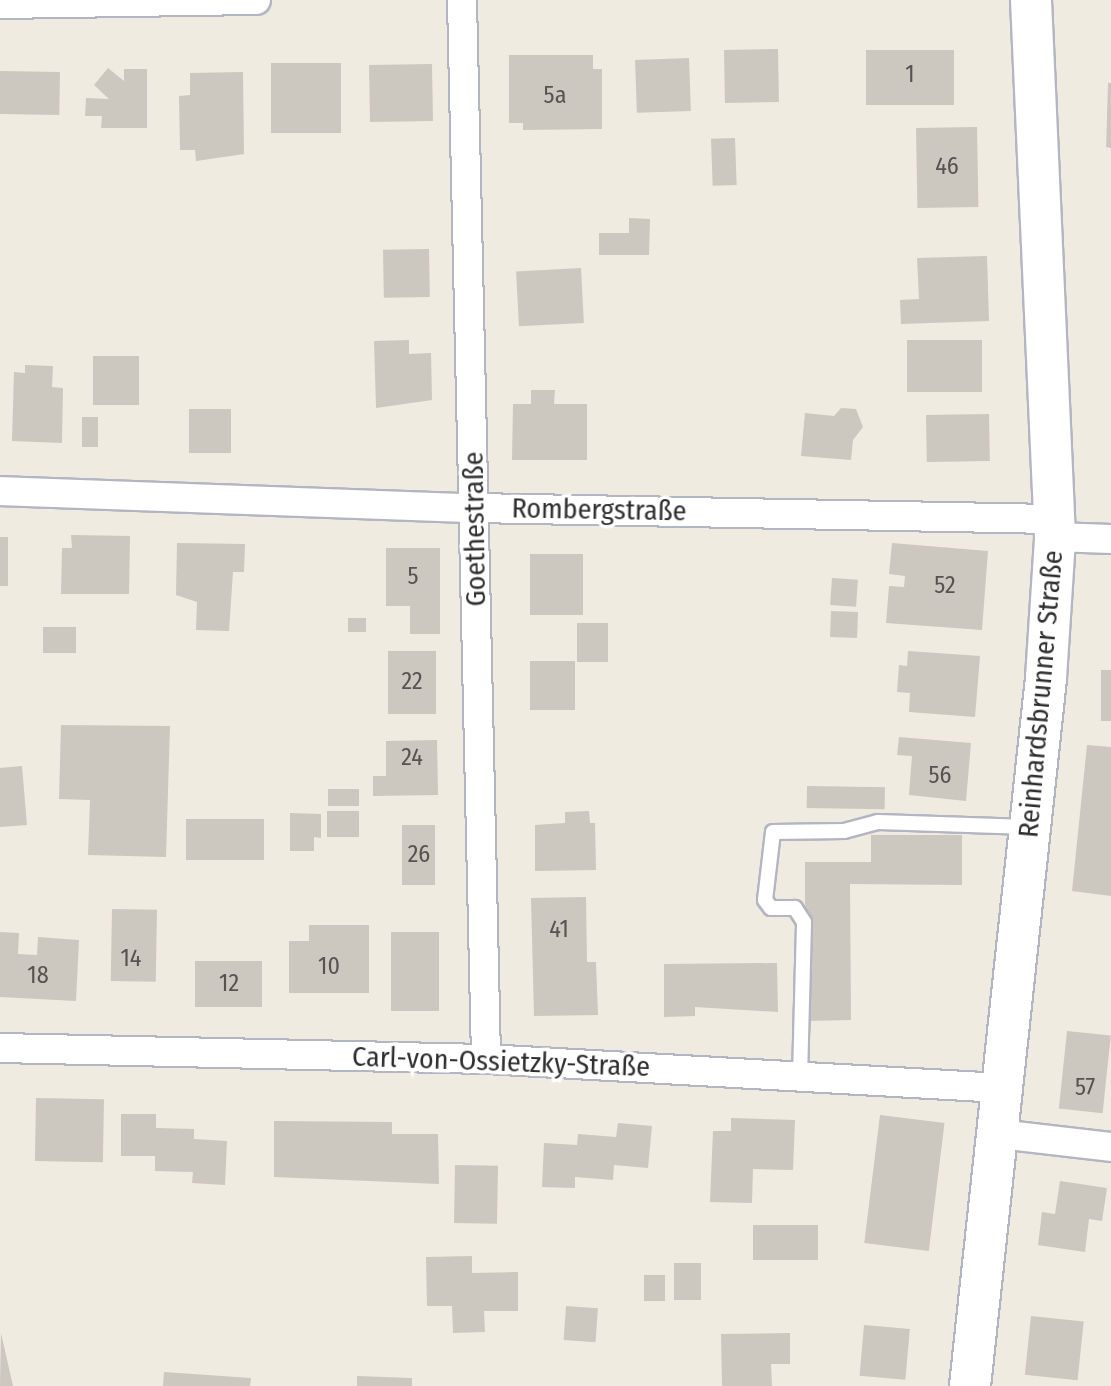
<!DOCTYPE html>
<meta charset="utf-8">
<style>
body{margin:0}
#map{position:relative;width:1111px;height:1386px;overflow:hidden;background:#f0ebe0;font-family:"Fira Sans Condensed",sans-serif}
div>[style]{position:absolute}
.building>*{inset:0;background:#ccc7bf;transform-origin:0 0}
.roads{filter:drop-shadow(2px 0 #b4b5c2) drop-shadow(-2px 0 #b4b5c2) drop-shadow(0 2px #b4b5c2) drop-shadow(0 -2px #b4b5c2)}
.lane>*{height:14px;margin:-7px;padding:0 7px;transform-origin:7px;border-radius:7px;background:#fff}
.street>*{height:28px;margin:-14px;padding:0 14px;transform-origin:14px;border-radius:14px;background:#fff}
.secondary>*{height:40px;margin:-20px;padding:0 20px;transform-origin:20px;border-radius:20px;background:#fff}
span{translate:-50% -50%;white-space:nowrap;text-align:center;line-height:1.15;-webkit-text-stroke:7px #fff;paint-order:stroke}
.number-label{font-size:24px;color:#565452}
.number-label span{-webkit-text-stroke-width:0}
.street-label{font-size:28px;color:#2e2e2e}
</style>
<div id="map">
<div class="building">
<i style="left:778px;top:49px;width:53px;height:54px;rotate:89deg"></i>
<i style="left:866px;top:50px;width:88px;height:55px"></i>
<i style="clip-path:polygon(509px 55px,593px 55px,593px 69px,602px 69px,602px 129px,523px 130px,523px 123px,509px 123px)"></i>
<i style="left:689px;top:58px;width:53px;height:54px;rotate:88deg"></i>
<i style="left:271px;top:63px;width:70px;height:70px"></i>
<i style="left:432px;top:64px;width:57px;height:63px;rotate:89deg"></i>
<i style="clip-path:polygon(108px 68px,124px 81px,124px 69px,147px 69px,147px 128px,101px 128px,102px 116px,85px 116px,86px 98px,109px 99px,94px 85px)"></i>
<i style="left:0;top:71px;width:60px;height:43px;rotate:1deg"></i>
<i style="clip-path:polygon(243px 72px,244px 154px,196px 161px,195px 150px,180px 150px,179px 96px,190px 95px,190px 73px)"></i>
<i style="clip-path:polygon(1108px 83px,1111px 83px,1111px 148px,1106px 147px)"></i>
<i style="left:977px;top:127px;width:80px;height:61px;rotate:89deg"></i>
<i style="left:735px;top:138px;width:47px;height:24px;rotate:88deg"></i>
<i style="clip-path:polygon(629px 218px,650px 219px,649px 255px,599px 255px,599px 233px,629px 233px)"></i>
<i style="left:429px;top:249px;width:48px;height:46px;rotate:89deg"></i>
<i style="clip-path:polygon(987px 256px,989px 321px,901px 324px,900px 300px,919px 299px,917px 258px)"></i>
<i style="left:581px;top:268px;width:55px;height:65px;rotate:87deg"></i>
<i style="clip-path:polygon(409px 340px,409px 354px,431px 353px,432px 400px,376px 408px,374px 341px)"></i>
<i style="left:982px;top:340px;width:52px;height:75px;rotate:90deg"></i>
<i style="left:93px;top:356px;width:46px;height:49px"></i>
<i style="clip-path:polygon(25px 365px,53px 366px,52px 387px,63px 388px,62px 443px,12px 441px,14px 372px,25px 373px)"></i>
<i style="clip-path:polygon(531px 390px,555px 390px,554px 404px,587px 404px,587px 460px,512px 460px,513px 404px,531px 404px)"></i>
<i style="clip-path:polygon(841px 408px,856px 409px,863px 427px,853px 440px,851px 460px,801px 456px,805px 413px,834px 416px)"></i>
<i style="left:189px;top:409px;width:42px;height:44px"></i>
<i style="left:989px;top:414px;width:47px;height:63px;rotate:89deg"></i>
<i style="left:82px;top:417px;width:16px;height:30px"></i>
<i style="clip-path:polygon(71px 535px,130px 536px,129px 594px,61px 594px,62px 548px,72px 548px)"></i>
<i style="left:0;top:537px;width:8px;height:49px"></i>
<i style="clip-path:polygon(177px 543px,245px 544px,244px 572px,233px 572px,229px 631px,196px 630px,197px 602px,176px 595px)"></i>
<i style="clip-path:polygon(892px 543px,988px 551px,982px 630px,886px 623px,889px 586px,904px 587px,905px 576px,889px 574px)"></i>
<i style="clip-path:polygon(386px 548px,440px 548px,440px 634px,410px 634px,410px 606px,386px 606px)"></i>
<i style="left:530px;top:554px;width:53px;height:61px"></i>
<i style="left:832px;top:578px;width:26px;height:27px;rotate:4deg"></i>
<i style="left:831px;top:611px;width:27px;height:26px;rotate:2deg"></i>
<i style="left:348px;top:618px;width:18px;height:14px"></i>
<i style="left:577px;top:623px;width:31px;height:39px"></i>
<i style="left:76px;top:627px;width:26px;height:33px;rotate:90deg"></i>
<i style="left:388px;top:651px;width:48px;height:63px"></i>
<i style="clip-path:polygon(908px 651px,980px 656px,975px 717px,909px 712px,910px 693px,897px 692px,899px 665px,907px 666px)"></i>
<i style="left:530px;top:661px;width:45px;height:49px"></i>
<i style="left:1101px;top:670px;width:10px;height:51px"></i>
<i style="clip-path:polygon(61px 725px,170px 726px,166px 857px,88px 855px,90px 800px,59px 799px)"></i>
<i style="clip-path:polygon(899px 737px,971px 743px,966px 801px,909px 795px,912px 756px,897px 755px)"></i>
<i style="clip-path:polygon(437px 740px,438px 795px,373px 796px,373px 776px,386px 776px,386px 741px)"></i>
<i style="clip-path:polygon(1087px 745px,1111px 747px,1111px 896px,1072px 891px)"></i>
<i style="clip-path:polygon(22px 766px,27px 825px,0 827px,0 768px)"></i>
<i style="left:807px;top:786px;width:78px;height:22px;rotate:1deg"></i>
<i style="left:328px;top:789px;width:31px;height:17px"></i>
<i style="left:327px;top:811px;width:32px;height:26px"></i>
<i style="clip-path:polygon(589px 811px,590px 823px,595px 823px,596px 870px,535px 871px,535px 825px,565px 823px,565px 812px)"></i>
<i style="clip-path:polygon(290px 813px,321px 814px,321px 838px,314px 837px,314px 851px,290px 851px)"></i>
<i style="left:186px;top:819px;width:78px;height:41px"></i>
<i style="left:435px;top:825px;width:60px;height:33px;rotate:90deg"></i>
<i style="clip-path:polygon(871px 835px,962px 835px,962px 885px,850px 884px,851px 1020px,805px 1021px,805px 862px,871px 862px)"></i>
<i style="clip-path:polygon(586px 897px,587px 962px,596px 962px,598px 1015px,534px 1016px,531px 898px)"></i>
<i style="left:112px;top:909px;width:45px;height:72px;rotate:1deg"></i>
<i style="clip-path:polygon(309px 925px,369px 925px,369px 993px,289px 993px,289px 941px,309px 941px)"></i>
<i style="clip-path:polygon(0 932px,19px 933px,18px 954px,37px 955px,38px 937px,79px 940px,76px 1001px,0 997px)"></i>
<i style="left:391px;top:932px;width:48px;height:79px"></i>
<i style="left:195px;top:961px;width:67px;height:46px"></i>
<i style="clip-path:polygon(777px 963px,778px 1012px,695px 1007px,695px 1016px,664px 1017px,664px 964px)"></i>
<i style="left:1067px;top:1031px;width:44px;height:78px;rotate:6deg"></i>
<i style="left:36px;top:1098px;width:68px;height:63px;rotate:1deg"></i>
<i style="clip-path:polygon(121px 1114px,156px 1114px,156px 1128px,194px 1129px,194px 1139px,227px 1141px,225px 1185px,192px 1183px,193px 1172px,155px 1171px,155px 1156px,121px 1156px)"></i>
<i style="left:880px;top:1115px;width:65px;height:129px;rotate:7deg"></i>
<i style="clip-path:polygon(731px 1118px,795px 1120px,793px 1170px,753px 1169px,752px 1203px,710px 1202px,713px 1131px,731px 1131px)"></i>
<i style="clip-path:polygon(274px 1121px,392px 1122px,392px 1134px,438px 1134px,439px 1184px,274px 1177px)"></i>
<i style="clip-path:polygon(618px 1123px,652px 1126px,648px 1168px,614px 1165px,613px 1180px,575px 1177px,575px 1188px,542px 1187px,544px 1143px,577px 1145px,578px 1134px,616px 1137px)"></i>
<i style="left:455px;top:1165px;width:43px;height:58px;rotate:1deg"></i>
<i style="clip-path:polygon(1060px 1181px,1107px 1188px,1102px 1221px,1089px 1219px,1085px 1252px,1038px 1245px,1042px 1212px,1055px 1214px)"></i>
<i style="left:753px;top:1225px;width:65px;height:35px"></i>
<i style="clip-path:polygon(472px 1256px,472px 1273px,518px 1272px,518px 1311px,484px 1311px,485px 1332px,453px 1333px,452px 1306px,427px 1306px,426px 1257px)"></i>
<i style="left:674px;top:1263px;width:27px;height:37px"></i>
<i style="left:644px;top:1275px;width:21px;height:26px"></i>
<i style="left:566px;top:1306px;width:32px;height:34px;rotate:4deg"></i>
<i style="left:1031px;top:1316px;width:53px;height:59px;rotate:6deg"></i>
<i style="left:864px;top:1325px;width:46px;height:51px;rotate:5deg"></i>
<i style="clip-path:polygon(1px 1333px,13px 1386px,0 1386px)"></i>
<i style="clip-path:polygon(790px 1333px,790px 1364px,771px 1364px,772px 1386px,722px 1386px,721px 1334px)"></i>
<i style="clip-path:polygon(164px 1372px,251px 1378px,250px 1386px,163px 1386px)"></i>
<i style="clip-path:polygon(357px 1376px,412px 1378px,412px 1386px,357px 1386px)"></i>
</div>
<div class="roads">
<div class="lane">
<i style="left:800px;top:1077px;width:155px;rotate:-88.5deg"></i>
<i style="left:804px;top:922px;width:17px;rotate:-123deg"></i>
<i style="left:795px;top:908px;width:24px;rotate:180deg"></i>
<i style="left:771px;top:908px;width:10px;rotate:-127deg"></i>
<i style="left:765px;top:900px;width:68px;rotate:-83.3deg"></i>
<i style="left:773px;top:832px;width:71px;rotate:-0.8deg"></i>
<i style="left:844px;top:831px;width:35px;rotate:-15deg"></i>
<i style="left:878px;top:822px;width:151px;rotate:1.9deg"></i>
</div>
<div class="street">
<i style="left:462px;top:0;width:1059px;rotate:88.7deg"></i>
<i style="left:0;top:4px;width:256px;rotate:-0.9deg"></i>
<i style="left:0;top:491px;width:474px;rotate:2.1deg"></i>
<i style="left:474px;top:508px;width:580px;rotate:1.09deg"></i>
<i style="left:1055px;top:537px;width:56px;rotate:2deg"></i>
<i style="left:0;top:1048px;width:486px;rotate:1.3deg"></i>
<i style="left:486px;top:1059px;width:516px;rotate:3.22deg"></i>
<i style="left:999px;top:1134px;width:113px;rotate:6.6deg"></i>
</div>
<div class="secondary">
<i style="left:970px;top:1386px;width:712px;rotate:-83.87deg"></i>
<i style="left:1046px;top:678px;width:141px;rotate:-86.3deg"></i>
<i style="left:1055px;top:537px;width:538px;rotate:-92.56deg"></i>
</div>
</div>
<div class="number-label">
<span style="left:910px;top:75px">1</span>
<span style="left:555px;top:96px">5a</span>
<span style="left:947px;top:167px">46</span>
<span style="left:413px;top:577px">5</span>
<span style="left:945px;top:586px">52</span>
<span style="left:412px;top:682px">22</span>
<span style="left:412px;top:758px">24</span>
<span style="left:940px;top:776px">56</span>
<span style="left:419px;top:855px">26</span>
<span style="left:559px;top:930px">41</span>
<span style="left:131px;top:959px">14</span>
<span style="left:329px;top:967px">10</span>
<span style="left:38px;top:976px">18</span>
<span style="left:229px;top:984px">12</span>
<span style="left:1085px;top:1088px">57</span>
</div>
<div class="street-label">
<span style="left:599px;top:510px;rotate:1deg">Rombergstraße</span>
<span style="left:475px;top:529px;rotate:-91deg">Goethestraße</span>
<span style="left:1041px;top:694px;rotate:-85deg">Reinhardsbrunner Straße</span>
<span style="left:501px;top:1062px;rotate:2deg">Carl-von-Ossietzky-Straße</span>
</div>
</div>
